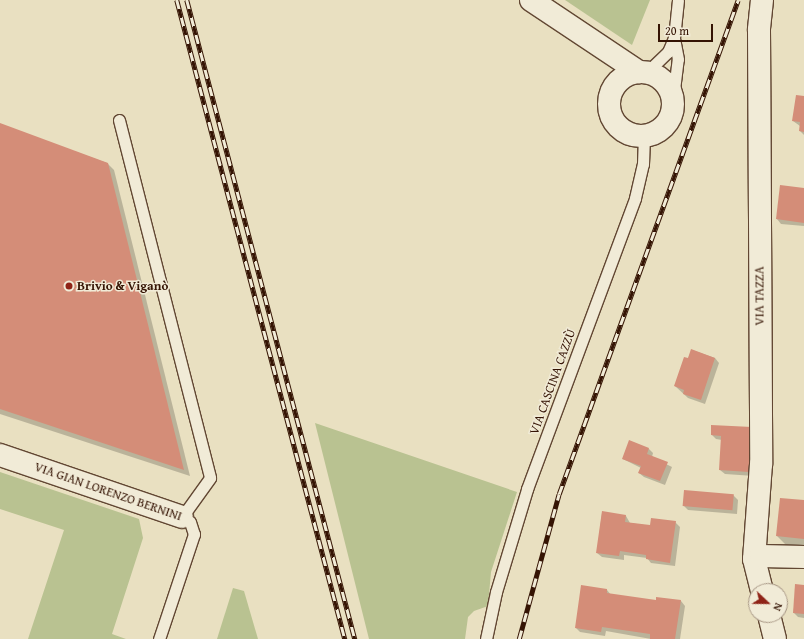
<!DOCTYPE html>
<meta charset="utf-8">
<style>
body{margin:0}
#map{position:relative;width:804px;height:639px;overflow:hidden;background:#e9e0c1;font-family:"Gentium Book Plus",serif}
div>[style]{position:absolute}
.green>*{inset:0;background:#b9c291}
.shadow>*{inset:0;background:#0003}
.building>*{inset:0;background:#d48d78;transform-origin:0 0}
.roads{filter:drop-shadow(1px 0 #624733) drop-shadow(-1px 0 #624733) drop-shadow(0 1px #624733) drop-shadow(0 -1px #624733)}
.service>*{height:11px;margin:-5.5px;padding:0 5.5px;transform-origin:5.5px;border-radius:5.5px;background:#f1ebd7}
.minor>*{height:22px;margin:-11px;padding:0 11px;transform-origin:11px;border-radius:11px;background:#f1ebd7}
.minor>.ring{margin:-11px;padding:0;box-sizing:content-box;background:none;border:22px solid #f1ebd7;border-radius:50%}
.rail>*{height:4.5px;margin-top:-2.25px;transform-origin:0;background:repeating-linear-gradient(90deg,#f1ebd7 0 9px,#351404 0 18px);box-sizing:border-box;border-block:1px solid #351404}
.dots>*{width:11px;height:11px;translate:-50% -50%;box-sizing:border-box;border:2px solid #f1ebd7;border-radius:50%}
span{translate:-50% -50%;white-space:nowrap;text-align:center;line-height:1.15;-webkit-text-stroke:3px #f1ebd7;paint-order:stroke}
.poi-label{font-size:13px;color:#351404;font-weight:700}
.left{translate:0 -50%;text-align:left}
.street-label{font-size:13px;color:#351404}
.north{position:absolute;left:748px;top:583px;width:40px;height:40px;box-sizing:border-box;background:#f1ebd7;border:1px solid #a69583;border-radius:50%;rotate:112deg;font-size:11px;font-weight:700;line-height:16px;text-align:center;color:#351404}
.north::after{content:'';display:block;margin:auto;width:14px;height:18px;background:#8f2418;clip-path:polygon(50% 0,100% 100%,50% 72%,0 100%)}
.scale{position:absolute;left:658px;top:24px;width:55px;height:18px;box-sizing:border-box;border:2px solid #351404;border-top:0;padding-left:5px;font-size:12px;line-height:14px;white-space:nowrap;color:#351404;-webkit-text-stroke:3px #f1ebd7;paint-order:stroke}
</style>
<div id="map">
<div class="green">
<i style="clip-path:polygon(565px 0,650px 0,632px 45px)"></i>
<i style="clip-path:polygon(315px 423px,517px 492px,491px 572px,488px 606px,474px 611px,468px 617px,465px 639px,369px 639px)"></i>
<i style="clip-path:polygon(0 472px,139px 519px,143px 538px,112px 634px,126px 639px,28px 639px,64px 530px,0 509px)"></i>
<i style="clip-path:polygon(233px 588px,244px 591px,258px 639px,217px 639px)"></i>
</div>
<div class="shadow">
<i style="clip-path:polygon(804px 97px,804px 135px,800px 131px,800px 126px,793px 121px)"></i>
<i style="clip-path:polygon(0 125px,107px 163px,114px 170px,190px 476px,0 414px)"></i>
<i style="clip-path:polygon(781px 186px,804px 189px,804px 226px,781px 224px,777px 219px)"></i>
<i style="clip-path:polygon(692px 350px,715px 358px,719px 363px,705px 404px,688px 398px,675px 386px)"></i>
<i style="clip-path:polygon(752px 428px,754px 476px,725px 474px,720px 470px,722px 440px,716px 439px,712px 435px)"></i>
<i style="clip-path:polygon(630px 441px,649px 449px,653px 453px,652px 457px,672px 467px,665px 485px,644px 477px,639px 473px,641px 468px,623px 459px)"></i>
<i style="clip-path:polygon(733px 495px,738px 500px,737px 514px,688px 510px,684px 506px)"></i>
<i style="clip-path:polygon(804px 501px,804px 550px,789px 548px,777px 536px)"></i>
<i style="clip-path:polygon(602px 513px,626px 516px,630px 523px,651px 526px,675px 522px,680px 527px,675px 566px,651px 563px,647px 558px,624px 555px,624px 560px,602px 557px,597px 553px)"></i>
<i style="clip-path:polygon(804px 586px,804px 618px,798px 617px,794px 613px)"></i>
<i style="clip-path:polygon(607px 590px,611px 595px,657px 601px,681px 601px,685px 606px,680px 639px,651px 639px,606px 631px,605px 636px,580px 632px,576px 628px)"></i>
</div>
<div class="building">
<i style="clip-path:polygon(796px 95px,804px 96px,804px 132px,799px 131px,800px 122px,792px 121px)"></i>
<i style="clip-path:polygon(0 123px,108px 163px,184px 470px,0 409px)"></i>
<i style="clip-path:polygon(780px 185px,804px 188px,804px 223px,776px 219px)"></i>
<i style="clip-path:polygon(691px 349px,715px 358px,701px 400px,683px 394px,684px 390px,674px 386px,684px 357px,688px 358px)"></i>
<i style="clip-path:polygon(711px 425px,752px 427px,749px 472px,719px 470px,721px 436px,711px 435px)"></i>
<i style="clip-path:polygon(629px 440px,649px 448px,647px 454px,668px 462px,660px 481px,638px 473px,641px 466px,622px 459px)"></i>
<i style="left:684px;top:490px;width:50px;height:16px;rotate:5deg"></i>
<i style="clip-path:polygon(780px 498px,804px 500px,804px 539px,776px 536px)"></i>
<i style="clip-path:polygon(602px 511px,626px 515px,625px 522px,650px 525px,651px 518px,676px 521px,670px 563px,646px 559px,646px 555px,620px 551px,619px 556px,596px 553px)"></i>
<i style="clip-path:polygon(795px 584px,804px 585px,804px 614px,793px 613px)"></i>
<i style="clip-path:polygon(581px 585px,607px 589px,607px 593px,656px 600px,656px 597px,681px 600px,675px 639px,650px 639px,650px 634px,602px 627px,601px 632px,575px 628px)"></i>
</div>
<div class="roads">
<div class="service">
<i style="left:647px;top:72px;width:29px;rotate:-44deg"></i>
<i style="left:668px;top:52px;width:15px;rotate:-67deg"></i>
<i style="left:673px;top:98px;width:39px;rotate:-83deg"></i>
<i style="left:678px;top:59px;width:21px;rotate:-101deg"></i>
<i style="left:674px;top:38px;width:38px;rotate:-84deg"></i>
<i style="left:119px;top:120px;width:369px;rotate:75.7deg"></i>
<i style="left:210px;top:478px;width:48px;rotate:125.7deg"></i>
<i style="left:182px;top:517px;width:9px;rotate:32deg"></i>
<i style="left:190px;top:522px;width:13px;rotate:72deg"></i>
<i style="left:194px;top:534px;width:111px;rotate:108.4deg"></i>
<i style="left:486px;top:639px;width:48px;rotate:-78deg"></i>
<i style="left:496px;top:592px;width:108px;rotate:-73.2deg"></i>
<i style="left:527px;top:489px;width:310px;rotate:-69.6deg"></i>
<i style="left:635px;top:198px;width:35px;rotate:-77deg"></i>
<i style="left:643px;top:164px;width:28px;rotate:-88deg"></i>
</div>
<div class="minor">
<i style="left:531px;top:0;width:130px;rotate:33.7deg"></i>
<i style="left:762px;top:0;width:30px;rotate:96deg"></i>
<i style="left:759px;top:30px;width:434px;rotate:89.7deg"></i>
<i style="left:761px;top:464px;width:95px;rotate:94.2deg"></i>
<i style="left:754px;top:559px;width:33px;rotate:76deg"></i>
<i class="ring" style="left:609px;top:72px;width:42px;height:42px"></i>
<i style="left:0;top:455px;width:192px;rotate:18.8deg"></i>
<i style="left:754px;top:559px;width:8px;rotate:-23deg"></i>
<i style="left:761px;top:556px;width:43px;rotate:1.3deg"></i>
<i style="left:769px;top:615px;width:25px;rotate:76deg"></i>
</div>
</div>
<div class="rail">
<i style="left:177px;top:0;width:661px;rotate:75.27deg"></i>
<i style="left:187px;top:0;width:661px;rotate:75.27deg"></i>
<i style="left:519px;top:639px;width:150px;rotate:-74.6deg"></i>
<i style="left:559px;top:494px;width:525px;rotate:-70.08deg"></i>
</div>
<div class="dots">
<i style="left:69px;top:286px;background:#8f2418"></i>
</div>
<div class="poi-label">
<span class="left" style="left:77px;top:286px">Brivio &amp; Viganò</span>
</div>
<div class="street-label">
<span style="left:760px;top:296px;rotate:-90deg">VIA TAZZA</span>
<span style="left:553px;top:382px;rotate:-70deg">VIA CASCINA CAZZÙ</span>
<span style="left:108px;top:492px;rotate:19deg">VIA GIAN LORENZO BERNINI</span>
</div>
<div class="north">N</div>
<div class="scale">20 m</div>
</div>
